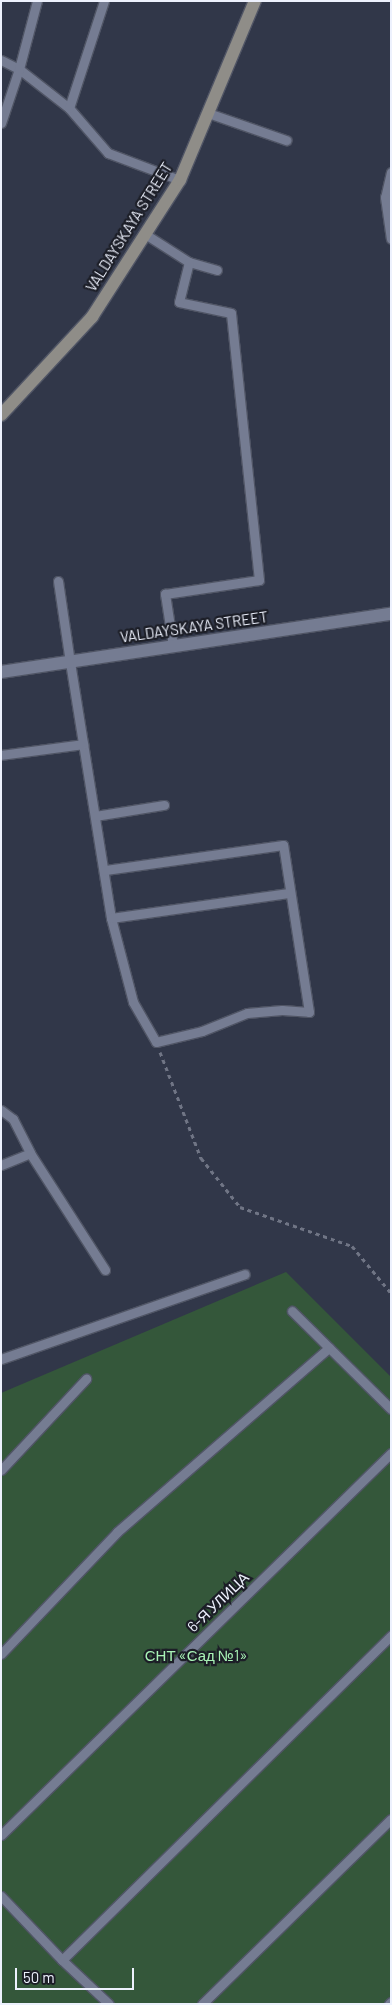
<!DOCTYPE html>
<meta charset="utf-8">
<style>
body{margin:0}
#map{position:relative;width:392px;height:2005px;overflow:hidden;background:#313749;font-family:Barlow,sans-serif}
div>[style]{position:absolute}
.green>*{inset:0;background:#34573a}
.path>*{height:3px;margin-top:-1.5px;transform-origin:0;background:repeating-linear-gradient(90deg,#707585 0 4px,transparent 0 8px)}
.roads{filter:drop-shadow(1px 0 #505565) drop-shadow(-1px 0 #505565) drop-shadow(0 1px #505565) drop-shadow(0 -1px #505565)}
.lane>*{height:9px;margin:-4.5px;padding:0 4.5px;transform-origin:4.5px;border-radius:4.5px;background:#757c92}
.street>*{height:12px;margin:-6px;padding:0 6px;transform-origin:6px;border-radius:6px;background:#757c92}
.secondary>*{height:12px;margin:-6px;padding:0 6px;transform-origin:6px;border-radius:6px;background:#8f8d88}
span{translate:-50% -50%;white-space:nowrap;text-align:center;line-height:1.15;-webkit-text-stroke:4.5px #1c1e27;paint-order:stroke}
.street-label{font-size:15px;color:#edf1fd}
.park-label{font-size:15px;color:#a9f4b6}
.frame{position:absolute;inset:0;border:2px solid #edf1fd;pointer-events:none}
.scale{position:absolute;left:15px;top:1968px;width:119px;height:22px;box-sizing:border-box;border:2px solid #edf1fd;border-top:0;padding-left:6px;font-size:15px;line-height:18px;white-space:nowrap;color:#edf1fd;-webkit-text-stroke:4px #1c1e27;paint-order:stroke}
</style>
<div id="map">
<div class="green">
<i style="clip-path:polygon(286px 1272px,391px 1377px,391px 2004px,1px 2004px,1px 1393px)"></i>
</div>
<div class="path">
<i style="left:160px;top:1052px;width:114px;rotate:68.9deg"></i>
<i style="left:201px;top:1158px;width:63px;rotate:51.5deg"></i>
<i style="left:240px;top:1207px;width:119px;rotate:19.2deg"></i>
<i style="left:352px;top:1246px;width:61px;rotate:50.3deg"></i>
</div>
<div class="roads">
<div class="lane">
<i style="left:1px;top:60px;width:20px;rotate:27deg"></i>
<i style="left:19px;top:69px;width:63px;rotate:38deg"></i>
<i style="left:69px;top:108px;width:60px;rotate:49.1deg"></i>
<i style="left:108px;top:153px;width:77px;rotate:20.6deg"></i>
<i style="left:69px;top:108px;width:113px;rotate:-71.9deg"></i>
<i style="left:208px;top:113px;width:83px;rotate:19.1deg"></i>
<i style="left:1px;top:123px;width:57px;rotate:-71.6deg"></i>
<i style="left:19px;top:69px;width:70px;rotate:-75.2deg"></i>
<i style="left:391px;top:172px;width:26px;rotate:103deg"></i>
<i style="left:385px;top:197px;width:42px;rotate:81.9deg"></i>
<i style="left:145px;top:234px;width:52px;rotate:32.5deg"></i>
<i style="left:189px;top:262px;width:29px;rotate:16deg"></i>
<i style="left:58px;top:581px;width:82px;rotate:81.6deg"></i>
<i style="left:70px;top:662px;width:259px;rotate:80.9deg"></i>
<i style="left:111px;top:918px;width:87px;rotate:75.3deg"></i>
<i style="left:133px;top:1002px;width:46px;rotate:60.1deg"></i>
<i style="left:156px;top:1042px;width:47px;rotate:-13.4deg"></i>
<i style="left:202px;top:1031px;width:48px;rotate:-21.8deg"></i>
<i style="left:247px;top:1013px;width:35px;rotate:-5deg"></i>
<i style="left:282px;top:1010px;width:27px;rotate:4deg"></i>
<i style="left:309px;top:1012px;width:169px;rotate:-98.8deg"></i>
<i style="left:283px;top:845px;width:181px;rotate:172deg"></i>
<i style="left:173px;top:646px;width:53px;rotate:-98.7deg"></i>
<i style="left:165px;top:594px;width:95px;rotate:-8.5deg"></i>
<i style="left:259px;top:580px;width:268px;rotate:-96deg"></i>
<i style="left:231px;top:313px;width:53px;rotate:-168.1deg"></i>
<i style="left:179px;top:302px;width:41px;rotate:-76deg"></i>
<i style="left:1px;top:755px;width:83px;rotate:-7.6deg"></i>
<i style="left:95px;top:816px;width:70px;rotate:-9.1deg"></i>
<i style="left:111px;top:918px;width:181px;rotate:-8deg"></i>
<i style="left:1px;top:1110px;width:15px;rotate:37deg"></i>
<i style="left:13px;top:1119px;width:38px;rotate:63deg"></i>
<i style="left:30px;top:1153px;width:139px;rotate:57.3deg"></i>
<i style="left:1px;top:1165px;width:31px;rotate:-22deg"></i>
<i style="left:292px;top:1311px;width:139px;rotate:44.7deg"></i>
<i style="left:1px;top:1359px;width:258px;rotate:-19.2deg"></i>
<i style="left:1px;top:1470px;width:125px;rotate:-47deg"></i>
<i style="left:1px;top:1654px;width:168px;rotate:-46.4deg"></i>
<i style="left:117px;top:1532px;width:281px;rotate:-41deg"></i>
<i style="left:1px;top:1835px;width:546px;rotate:-44.41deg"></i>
<i style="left:1px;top:1896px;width:88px;rotate:46.4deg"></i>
<i style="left:62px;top:1960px;width:64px;rotate:43.1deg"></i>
<i style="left:62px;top:1960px;width:462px;rotate:-44.6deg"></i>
<i style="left:202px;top:2004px;width:264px;rotate:-44.4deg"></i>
<i style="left:389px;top:2004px;width:3px;rotate:-45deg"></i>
</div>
<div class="street">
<i style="left:1px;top:672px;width:394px;rotate:-8.5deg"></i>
</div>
<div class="secondary">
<i style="left:1px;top:415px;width:134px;rotate:-47.1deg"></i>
<i style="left:92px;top:317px;width:163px;rotate:-57.3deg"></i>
<i style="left:180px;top:180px;width:194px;rotate:-67.3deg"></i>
</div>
</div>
<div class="street-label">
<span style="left:129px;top:227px;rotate:-58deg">VALDAYSKAYA STREET</span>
<span style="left:194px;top:627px;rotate:-8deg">VALDAYSKAYA STREET</span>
<span style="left:218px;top:1602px;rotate:-44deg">6-Я УЛИЦА</span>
</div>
<div class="park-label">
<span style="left:196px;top:1656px">СНТ «Сад №1»</span>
</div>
<div class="frame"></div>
<div class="scale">50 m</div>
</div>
